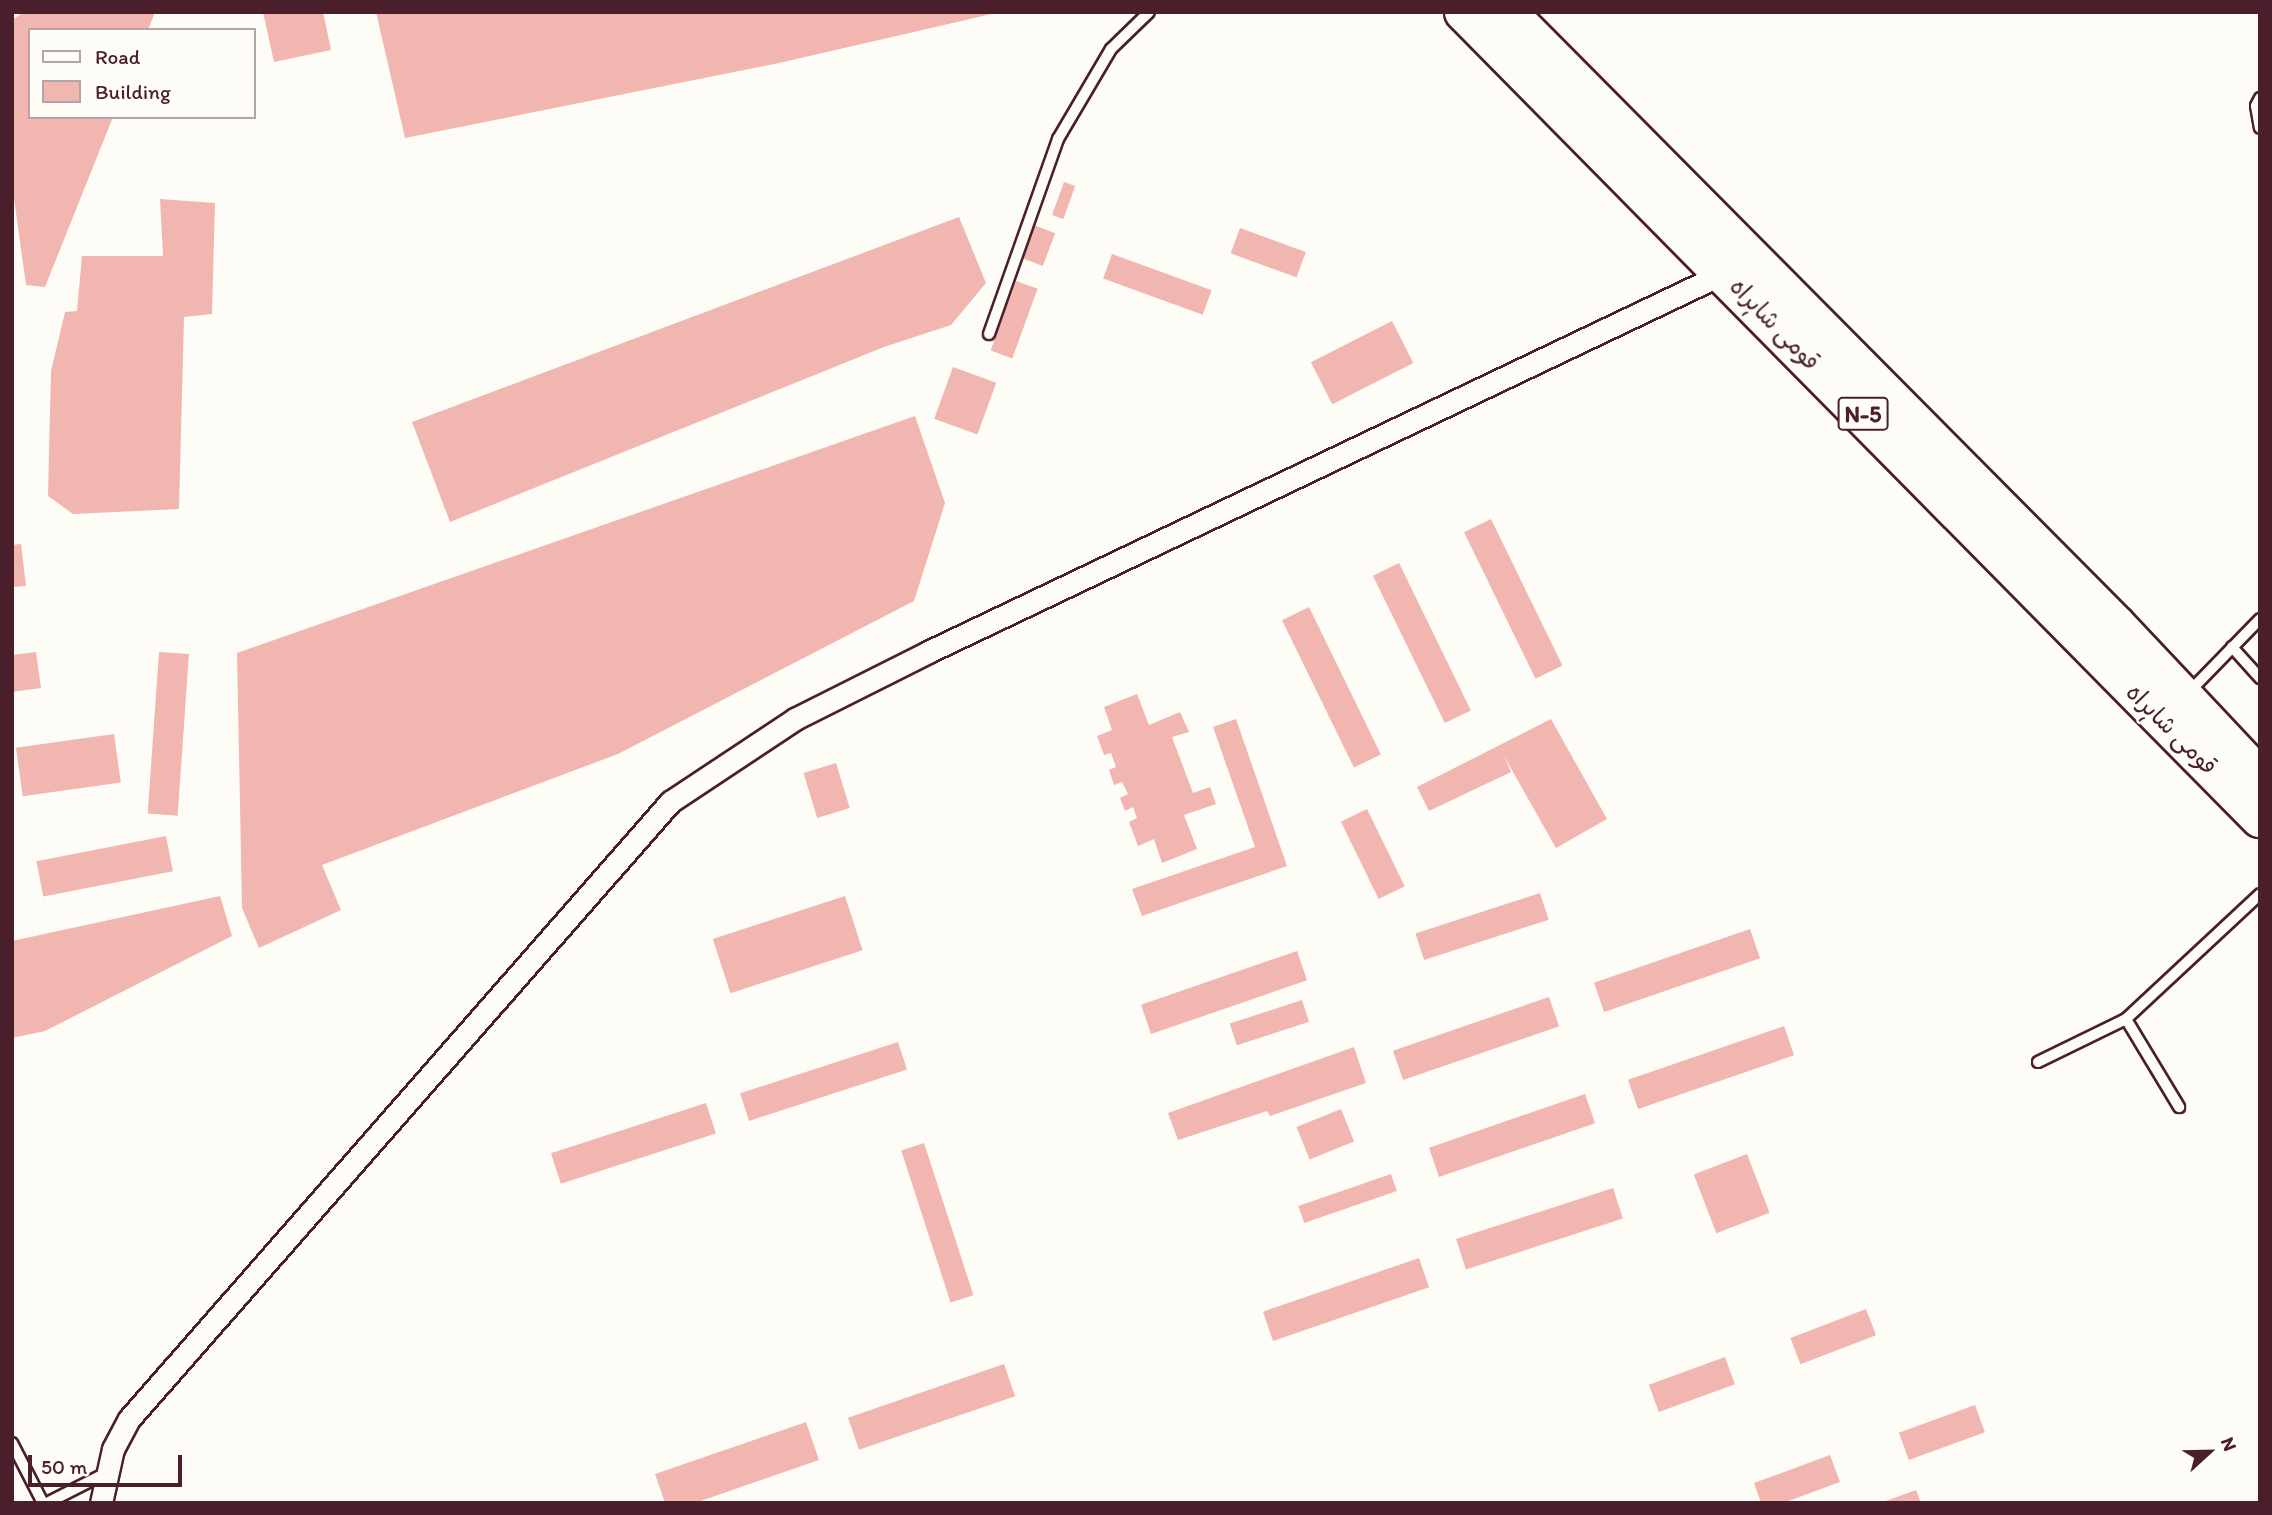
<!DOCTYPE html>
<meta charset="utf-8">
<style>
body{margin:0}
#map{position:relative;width:2272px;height:1515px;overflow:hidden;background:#fdfcf7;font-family:Itim,"Playpen Sans Arabic",sans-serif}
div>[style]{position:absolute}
.building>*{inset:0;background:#f2b6b1;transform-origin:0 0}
.roads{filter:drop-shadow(2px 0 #4a1f2b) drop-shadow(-2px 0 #4a1f2b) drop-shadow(0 2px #4a1f2b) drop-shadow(0 -2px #4a1f2b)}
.lane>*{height:10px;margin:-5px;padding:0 5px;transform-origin:5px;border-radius:5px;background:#fdfcf7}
.street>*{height:21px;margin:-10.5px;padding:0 10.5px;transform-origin:10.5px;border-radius:10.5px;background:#fdfcf7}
.highway>*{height:38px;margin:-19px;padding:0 19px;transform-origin:19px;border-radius:19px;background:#fdfcf7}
span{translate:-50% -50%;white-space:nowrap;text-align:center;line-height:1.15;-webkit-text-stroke:5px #fdfcf7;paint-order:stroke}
.shield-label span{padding:2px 5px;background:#fdfcf7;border:2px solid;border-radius:5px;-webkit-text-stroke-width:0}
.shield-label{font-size:23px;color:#4a1f2b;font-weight:700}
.street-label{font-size:24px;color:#4a1f2b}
.frame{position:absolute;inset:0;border:14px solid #4a1f2b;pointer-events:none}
.legend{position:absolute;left:28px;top:28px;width:228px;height:91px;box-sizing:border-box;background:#fdfcf7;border:2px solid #b5a4a5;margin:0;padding:9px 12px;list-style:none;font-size:21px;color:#4a1f2b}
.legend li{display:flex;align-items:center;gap:14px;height:35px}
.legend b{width:35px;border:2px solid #b5a4a5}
.north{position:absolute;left:2174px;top:1417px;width:70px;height:70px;-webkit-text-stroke:5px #fdfcf7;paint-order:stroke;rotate:68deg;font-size:19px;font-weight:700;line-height:28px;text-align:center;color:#4a1f2b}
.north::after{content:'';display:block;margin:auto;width:24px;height:32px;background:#4a1f2b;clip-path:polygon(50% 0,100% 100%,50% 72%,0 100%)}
.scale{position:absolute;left:28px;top:1455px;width:154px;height:32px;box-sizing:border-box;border:4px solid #4a1f2b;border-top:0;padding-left:9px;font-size:21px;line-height:24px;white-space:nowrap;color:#4a1f2b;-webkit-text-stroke:5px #fdfcf7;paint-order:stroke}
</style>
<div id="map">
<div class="building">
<i style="clip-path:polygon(24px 12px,155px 12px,148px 30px,30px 30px,30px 117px,113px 117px,45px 287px,26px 285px,12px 184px,12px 20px)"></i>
<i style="clip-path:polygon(263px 12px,323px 12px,331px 50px,274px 62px)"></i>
<i style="clip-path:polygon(376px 12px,996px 12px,996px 13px,779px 63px,405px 138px)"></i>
<i style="left:1064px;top:182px;width:12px;height:35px;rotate:20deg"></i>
<i style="clip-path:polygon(160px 199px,215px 203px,212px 314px,184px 317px,179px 509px,73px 514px,48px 496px,51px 371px,65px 312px,77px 311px,82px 256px,163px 256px)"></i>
<i style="clip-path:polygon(959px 217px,986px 283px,951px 325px,884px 347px,450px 522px,412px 422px)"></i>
<i style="left:1031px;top:224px;width:26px;height:35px;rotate:21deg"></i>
<i style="left:1240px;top:228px;width:70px;height:27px;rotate:20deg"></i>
<i style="left:1112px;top:254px;width:106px;height:26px;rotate:20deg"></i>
<i style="left:1016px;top:281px;width:23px;height:74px;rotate:20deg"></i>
<i style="left:1392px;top:321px;width:47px;height:91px;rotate:63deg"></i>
<i style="left:953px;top:367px;width:46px;height:55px;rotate:20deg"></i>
<i style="clip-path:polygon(915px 416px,945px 503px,914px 601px,618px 754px,322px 865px,341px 910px,259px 948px,242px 908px,237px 653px)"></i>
<i style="left:1491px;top:519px;width:163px;height:30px;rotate:64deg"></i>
<i style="clip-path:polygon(21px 544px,26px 586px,12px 587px,12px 545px)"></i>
<i style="left:1399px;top:563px;width:164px;height:29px;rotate:64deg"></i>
<i style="left:1309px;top:607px;width:164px;height:30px;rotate:64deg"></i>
<i style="clip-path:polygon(36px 652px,41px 688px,12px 692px,12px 655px)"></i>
<i style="left:159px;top:652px;width:30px;height:162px;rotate:4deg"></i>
<i style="clip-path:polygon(1137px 694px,1149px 725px,1180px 712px,1189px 732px,1172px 737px,1193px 793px,1210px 787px,1216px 804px,1184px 815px,1197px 849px,1162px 863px,1154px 839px,1138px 846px,1129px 822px,1137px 818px,1133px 807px,1125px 811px,1120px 798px,1128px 794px,1122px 782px,1114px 785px,1109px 770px,1116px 767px,1111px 753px,1104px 755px,1097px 736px,1112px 730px,1104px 707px)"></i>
<i style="clip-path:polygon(1236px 719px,1287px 866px,1142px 916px,1132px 889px,1255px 847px,1213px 727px)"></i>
<i style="clip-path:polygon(1551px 719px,1607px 819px,1556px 848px,1504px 756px,1511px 772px,1429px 811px,1417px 787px)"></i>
<i style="left:114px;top:734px;width:49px;height:99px;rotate:82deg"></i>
<i style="left:836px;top:763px;width:47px;height:34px;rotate:73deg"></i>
<i style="left:1367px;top:809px;width:86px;height:29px;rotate:64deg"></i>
<i style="left:166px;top:836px;width:36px;height:132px;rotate:79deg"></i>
<i style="left:1540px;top:893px;width:28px;height:131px;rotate:72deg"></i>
<i style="clip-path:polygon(220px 896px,232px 936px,45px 1031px,12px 1038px,12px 941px)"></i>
<i style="left:845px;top:896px;width:57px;height:139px;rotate:72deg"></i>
<i style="left:1750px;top:929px;width:31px;height:165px;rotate:71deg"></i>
<i style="left:1297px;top:951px;width:31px;height:165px;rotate:71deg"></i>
<i style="left:1549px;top:997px;width:31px;height:165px;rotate:71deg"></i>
<i style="left:1302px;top:1000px;width:23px;height:76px;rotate:72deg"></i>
<i style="left:1784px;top:1026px;width:31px;height:165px;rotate:71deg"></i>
<i style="left:898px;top:1042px;width:29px;height:166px;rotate:72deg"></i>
<i style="clip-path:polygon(1354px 1047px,1366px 1083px,1270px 1116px,1267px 1111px,1178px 1140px,1168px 1113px)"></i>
<i style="left:1585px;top:1094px;width:31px;height:165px;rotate:71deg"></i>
<i style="left:706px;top:1103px;width:32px;height:163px;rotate:72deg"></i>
<i style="left:1341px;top:1109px;width:35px;height:48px;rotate:68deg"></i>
<i style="left:924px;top:1143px;width:160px;height:24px;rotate:72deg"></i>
<i style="left:1747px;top:1154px;width:63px;height:57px;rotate:69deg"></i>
<i style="left:1391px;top:1174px;width:18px;height:98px;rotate:71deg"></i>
<i style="left:1613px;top:1188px;width:32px;height:165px;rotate:72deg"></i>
<i style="left:1419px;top:1258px;width:31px;height:165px;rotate:71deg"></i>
<i style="left:1866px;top:1309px;width:28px;height:81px;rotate:69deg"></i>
<i style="left:1725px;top:1357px;width:29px;height:81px;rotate:70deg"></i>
<i style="left:1004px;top:1364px;width:34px;height:165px;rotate:71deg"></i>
<i style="left:1975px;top:1405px;width:29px;height:81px;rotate:70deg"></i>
<i style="clip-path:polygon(806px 1422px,819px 1460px,695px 1503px,665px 1503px,655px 1474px)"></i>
<i style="clip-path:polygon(1830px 1455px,1840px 1482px,1783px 1503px,1761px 1503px,1754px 1483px)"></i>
<i style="clip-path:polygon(1916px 1490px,1921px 1503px,1883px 1503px,1883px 1502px)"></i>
</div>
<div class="roads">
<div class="lane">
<i style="left:2260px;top:98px;width:9px;rotate:117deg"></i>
<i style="left:2256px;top:106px;width:22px;rotate:80deg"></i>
<i style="left:989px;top:334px;width:207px;rotate:-70.5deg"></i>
<i style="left:1058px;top:139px;width:104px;rotate:-59.5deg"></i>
<i style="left:1111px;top:49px;width:53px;rotate:-44.2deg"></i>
<i style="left:2232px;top:647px;width:42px;rotate:47.9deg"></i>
<i style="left:2189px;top:692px;width:102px;rotate:-45.8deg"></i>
<i style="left:2126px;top:1019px;width:103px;rotate:58.9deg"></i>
<i style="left:2038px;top:1062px;width:98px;rotate:-26deg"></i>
<i style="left:2126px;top:1019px;width:183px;rotate:-43deg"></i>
<i style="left:12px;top:1443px;width:68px;rotate:62.7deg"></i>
<i style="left:47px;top:1503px;width:68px;rotate:-26.9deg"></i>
</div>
<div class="street">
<i style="left:101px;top:1503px;width:55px;rotate:-77.5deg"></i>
<i style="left:113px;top:1449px;width:34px;rotate:-62deg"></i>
<i style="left:129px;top:1419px;width:821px;rotate:-48.75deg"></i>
<i style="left:670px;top:802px;width:150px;rotate:-33.6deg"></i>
<i style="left:795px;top:719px;width:149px;rotate:-26.7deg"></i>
<i style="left:928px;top:652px;width:882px;rotate:-25.46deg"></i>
</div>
<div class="highway">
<i style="left:1464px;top:12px;width:1133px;rotate:45.36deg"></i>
<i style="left:1507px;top:12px;width:864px;rotate:45.19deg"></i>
<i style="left:2116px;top:625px;width:210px;rotate:46.7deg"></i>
</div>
</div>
<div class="shield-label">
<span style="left:1863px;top:414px">N-5</span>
</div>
<div class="street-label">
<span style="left:1775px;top:324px;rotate:46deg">قومی شاہراہ</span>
<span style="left:2172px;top:729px;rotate:45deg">قومی شاہراہ</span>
</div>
<div class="frame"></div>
<ul class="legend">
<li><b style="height:9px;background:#fdfcf7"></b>Road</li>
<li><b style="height:19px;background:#f2b6b1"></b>Building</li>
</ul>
<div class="north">N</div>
<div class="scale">50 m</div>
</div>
